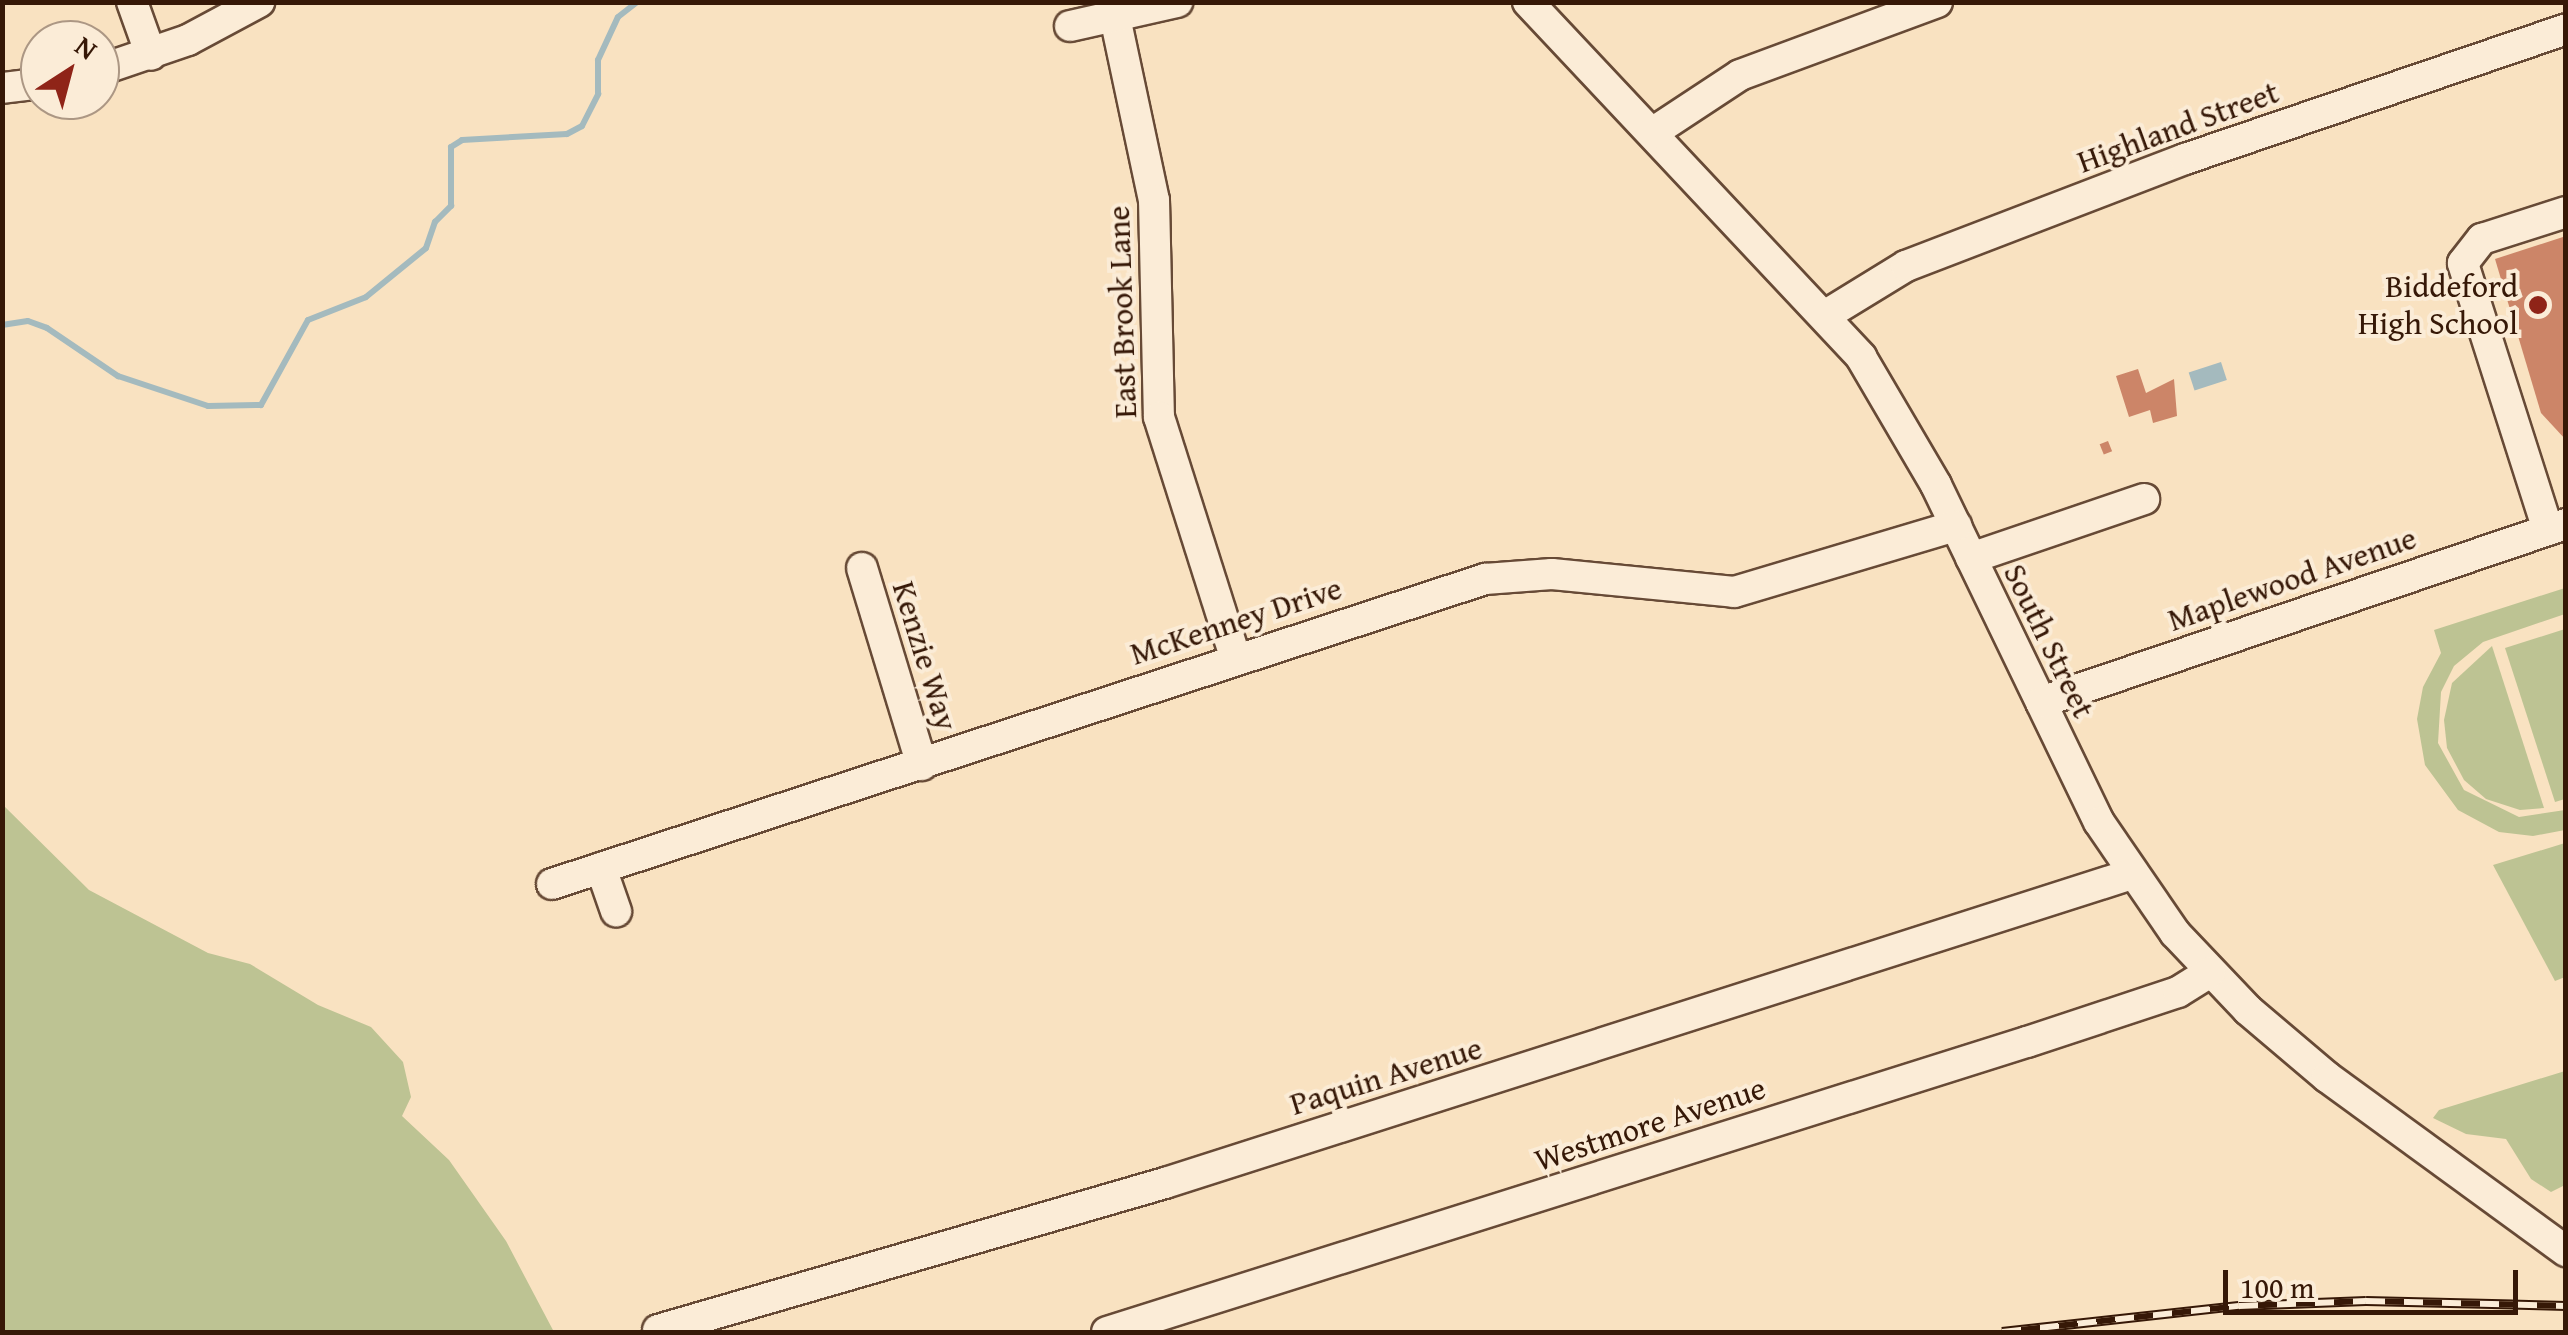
<!DOCTYPE html>
<style>
body{margin:0}
#map{position:relative;width:2568px;height:1335px;overflow:hidden;background:#f9e2c1;font-family:"Gentium Book Plus",serif}
div>[style]{position:absolute}
.green>*{inset:0;background:#bdc393}
.water>*{inset:0;background:#a4babe;transform-origin:0 0}
.stream>*{height:6px;margin:-3px;padding:0 3px;transform-origin:3px;border-radius:3px;background:#a4babe}
.building>*{inset:0;background:#cc8568;transform-origin:0 0}
.roads{filter:drop-shadow(2px 0 #674a36) drop-shadow(-2px 0 #674a36) drop-shadow(0 2px #674a36) drop-shadow(0 -2px #674a36)}
.minor>*{height:30px;margin:-15px;padding:0 15px;transform-origin:15px;border-radius:15px;background:#fbecd7}
.rail>*{height:10px;margin-top:-5px;transform-origin:0;background:repeating-linear-gradient(90deg,#fbecd7 0 19px,#361807 0 38px);box-sizing:border-box;border-block:2px solid #361807}
.dots>*{width:28px;height:28px;translate:-50% -50%;box-sizing:border-box;border:5px solid #fbecd7;border-radius:50%}
span{translate:-50% -50%;white-space:nowrap;text-align:center;line-height:1.15;-webkit-text-stroke:8px #fbecd7;paint-order:stroke}
.street-label{font-size:32px;color:#361807}
.poi-label{font-size:32px;color:#361807}
.right{translate:-100% -50%;text-align:right}
.frame{position:absolute;inset:0;border:5px solid #361807;pointer-events:none}
.north{position:absolute;left:20px;top:20px;width:100px;height:100px;box-sizing:border-box;background:#fbecd7;border:2px solid #ac9784;border-radius:50%;rotate:36deg;font-size:28px;font-weight:700;line-height:40px;text-align:center;color:#361807}
.north::after{content:'';display:block;margin:auto;width:35px;height:45px;background:#8f2418;clip-path:polygon(50% 0,100% 100%,50% 72%,0 100%)}
.scale{position:absolute;left:2223px;top:1270px;width:295px;height:45px;box-sizing:border-box;border:5px solid #361807;border-top:0;padding-left:12px;font-size:30px;line-height:35px;white-space:nowrap;color:#361807;-webkit-text-stroke:8px #fbecd7;paint-order:stroke}
</style>
<div id="map">
<div class="green">
<i style="clip-path:polygon(2565px 588px,2565px 614px,2483px 642px,2454px 666px,2441px 692px,2438px 743px,2464px 790px,2519px 817px,2565px 810px,2565px 830px,2533px 836px,2499px 832px,2458px 810px,2425px 765px,2417px 719px,2423px 687px,2441px 653px,2434px 630px)"></i>
<i style="clip-path:polygon(2565px 629px,2565px 799px,2555px 802px,2505px 648px)"></i>
<i style="clip-path:polygon(2492px 646px,2544px 808px,2520px 810px,2486px 799px,2464px 780px,2447px 748px,2444px 720px,2452px 683px)"></i>
<i style="clip-path:polygon(2px 804px,89px 890px,208px 953px,250px 964px,318px 1005px,371px 1027px,403px 1062px,411px 1097px,402px 1116px,449px 1160px,506px 1241px,554px 1332px,3px 1332px)"></i>
<i style="clip-path:polygon(2565px 843px,2565px 977px,2555px 981px,2493px 865px)"></i>
<i style="clip-path:polygon(2565px 1071px,2565px 1185px,2551px 1192px,2531px 1179px,2506px 1139px,2466px 1134px,2433px 1118px,2439px 1110px)"></i>
</div>
<div class="water">
<i style="left:2221px;top:362px;width:19px;height:34px;rotate:72deg"></i>
</div>
<div class="stream">
<i style="left:2px;top:325px;width:26px;rotate:-9deg"></i>
<i style="left:28px;top:321px;width:20px;rotate:20deg"></i>
<i style="left:47px;top:328px;width:86px;rotate:34.1deg"></i>
<i style="left:118px;top:376px;width:95px;rotate:18.4deg"></i>
<i style="left:208px;top:406px;width:53px;rotate:-1.1deg"></i>
<i style="left:261px;top:405px;width:97px;rotate:-61.1deg"></i>
<i style="left:308px;top:320px;width:62px;rotate:-21.6deg"></i>
<i style="left:366px;top:297px;width:77px;rotate:-39.2deg"></i>
<i style="left:426px;top:248px;width:28px;rotate:-71deg"></i>
<i style="left:435px;top:222px;width:23px;rotate:-45deg"></i>
<i style="left:451px;top:206px;width:59px;rotate:-90deg"></i>
<i style="left:451px;top:147px;width:13px;rotate:-32deg"></i>
<i style="left:462px;top:140px;width:105px;rotate:-3.3deg"></i>
<i style="left:567px;top:134px;width:17px;rotate:-28deg"></i>
<i style="left:582px;top:126px;width:36px;rotate:-63deg"></i>
<i style="left:598px;top:94px;width:34px;rotate:-90deg"></i>
<i style="left:598px;top:60px;width:47px;rotate:-65.1deg"></i>
<i style="left:618px;top:17px;width:24px;rotate:-38deg"></i>
</div>
<div class="building">
<i style="clip-path:polygon(2566px 236px,2566px 440px,2541px 413px,2495px 259px)"></i>
<i style="clip-path:polygon(2138px 369px,2146px 393px,2174px 379px,2177px 416px,2153px 423px,2150px 410px,2129px 417px,2116px 376px)"></i>
<i style="left:2108px;top:441px;width:11px;height:9px;rotate:68deg"></i>
</div>
<div class="roads">
<div class="minor">
<i style="left:132px;top:2px;width:56px;rotate:70.3deg"></i>
<i style="left:1528px;top:2px;width:487px;rotate:46.8deg"></i>
<i style="left:1861px;top:357px;width:148px;rotate:59.6deg"></i>
<i style="left:1936px;top:485px;width:374px;rotate:64.2deg"></i>
<i style="left:2099px;top:822px;width:135px;rotate:55.6deg"></i>
<i style="left:2175px;top:933px;width:106px;rotate:46.5deg"></i>
<i style="left:2248px;top:1010px;width:104px;rotate:40.3deg"></i>
<i style="left:2327px;top:1077px;width:296px;rotate:36.1deg"></i>
<i style="left:1115px;top:17px;width:187px;rotate:78deg"></i>
<i style="left:1154px;top:200px;width:217px;rotate:88.7deg"></i>
<i style="left:1159px;top:417px;width:252px;rotate:72.4deg"></i>
<i style="left:1070px;top:26px;width:110px;rotate:-12.6deg"></i>
<i style="left:100px;top:70px;width:93px;rotate:-18.8deg"></i>
<i style="left:188px;top:40px;width:81px;rotate:-28.2deg"></i>
<i style="left:2px;top:88px;width:38px;rotate:-7deg"></i>
<i style="left:1652px;top:133px;width:105px;rotate:-33.4deg"></i>
<i style="left:1740px;top:75px;width:210px;rotate:-20.3deg"></i>
<i style="left:1826px;top:315px;width:94px;rotate:-31.5deg"></i>
<i style="left:1906px;top:266px;width:299px;rotate:-21deg"></i>
<i style="left:2185px;top:159px;width:403px;rotate:-18.8deg"></i>
<i style="left:2548px;top:530px;width:280px;rotate:-107.7deg"></i>
<i style="left:2463px;top:263px;width:31px;rotate:-52deg"></i>
<i style="left:2482px;top:239px;width:88px;rotate:-17.8deg"></i>
<i style="left:1971px;top:558px;width:183px;rotate:-18.8deg"></i>
<i style="left:862px;top:568px;width:206px;rotate:73.1deg"></i>
<i style="left:2041px;top:702px;width:554px;rotate:-18.73deg"></i>
<i style="left:601px;top:868px;width:46px;rotate:70.8deg"></i>
<i style="left:552px;top:884px;width:982px;rotate:-18.1deg"></i>
<i style="left:1485px;top:579px;width:67px;rotate:-4.3deg"></i>
<i style="left:1552px;top:574px;width:183px;rotate:5.6deg"></i>
<i style="left:1734px;top:592px;width:232px;rotate:-16.6deg"></i>
<i style="left:658px;top:1330px;width:528px;rotate:-16.17deg"></i>
<i style="left:1165px;top:1183px;width:1015px;rotate:-17.72deg"></i>
<i style="left:1107px;top:1332px;width:965px;rotate:-17.5deg"></i>
<i style="left:2027px;top:1042px;width:159px;rotate:-18.3deg"></i>
<i style="left:2178px;top:992px;width:38px;rotate:-32deg"></i>
</div>
</div>
<div class="rail">
<i style="left:2002px;top:1332px;width:238px;rotate:-6.3deg"></i>
<i style="left:2239px;top:1306px;width:127px;rotate:-2.3deg"></i>
<i style="left:2366px;top:1301px;width:200px;rotate:1.4deg"></i>
</div>
<div class="dots">
<i style="left:2538px;top:305px;background:#8f2418"></i>
</div>
<div class="street-label">
<span style="left:2178px;top:127px;rotate:-20deg">Highland Street</span>
<span style="left:1122px;top:312px;rotate:-92deg">East Brook Lane</span>
<span style="left:2292px;top:579px;rotate:-19deg">Maplewood Avenue</span>
<span style="left:1236px;top:621px;rotate:-18deg">McKenney Drive</span>
<span style="left:2049px;top:641px;rotate:64deg">South Street</span>
<span style="left:925px;top:656px;rotate:73deg">Kenzie Way</span>
<span style="left:1386px;top:1076px;rotate:-17deg">Paquin Avenue</span>
<span style="left:1650px;top:1124px;rotate:-18deg">Westmore Avenue</span>
</div>
<div class="poi-label">
<span class="right" style="left:2518px;top:305px">Biddeford<br>High School</span>
</div>
<div class="frame"></div>
<div class="north">N</div>
<div class="scale">100 m</div>
</div>
